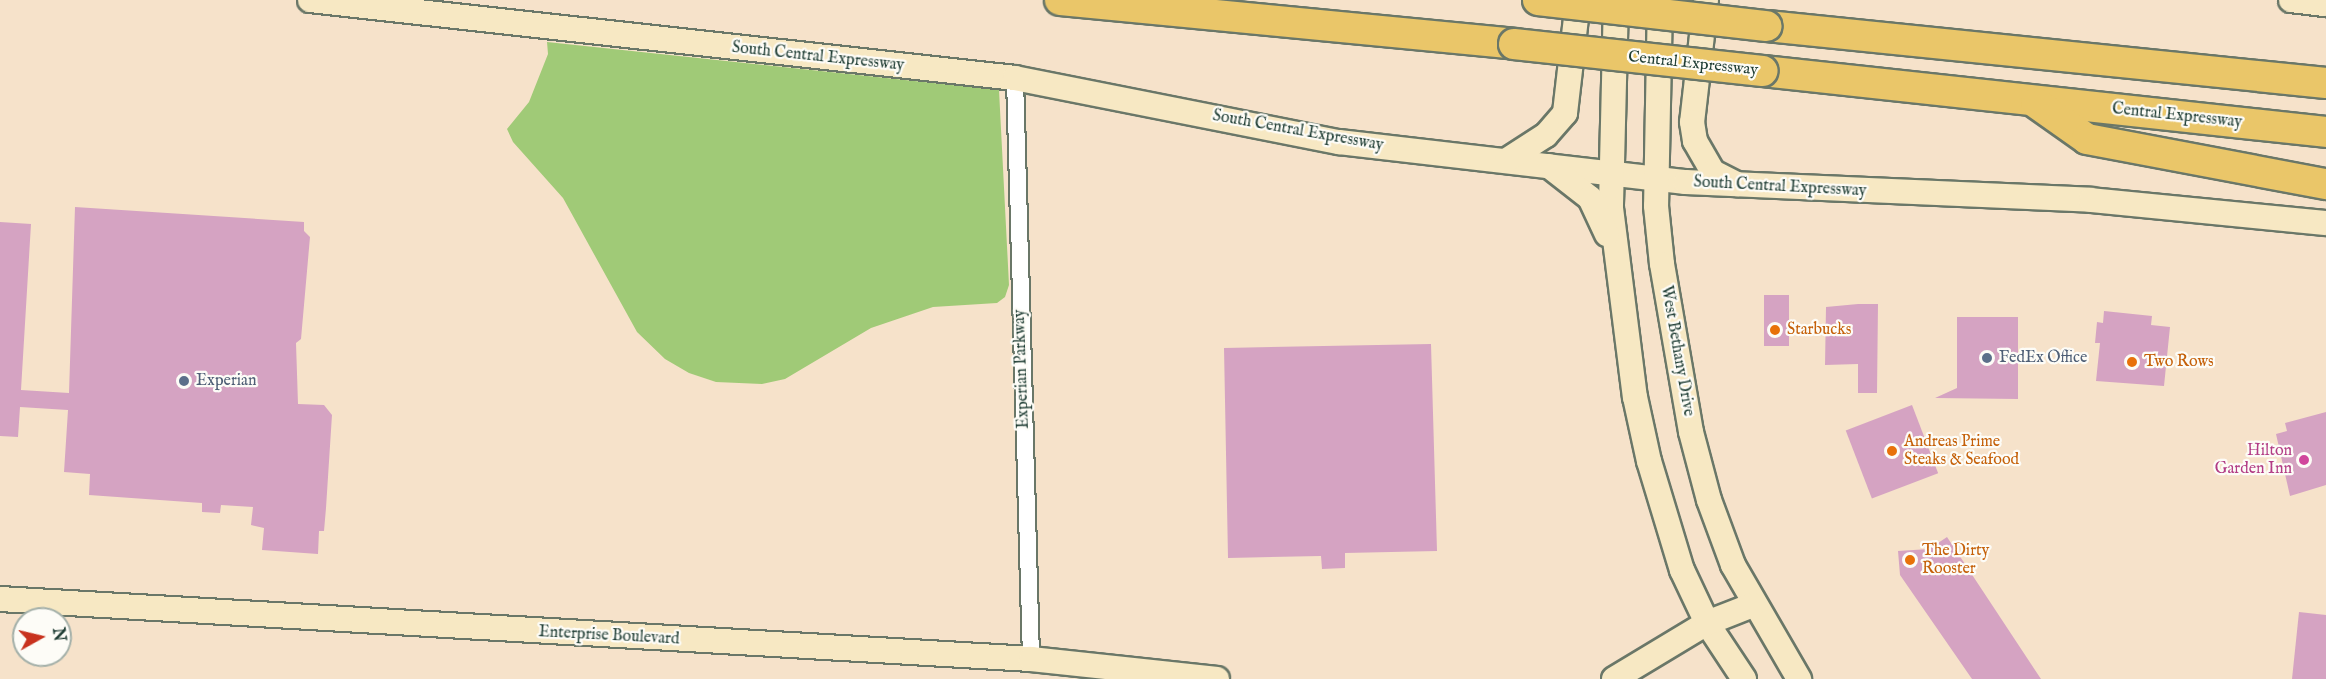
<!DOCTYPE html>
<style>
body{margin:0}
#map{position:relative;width:2326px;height:679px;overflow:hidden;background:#f6e2ca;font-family:"IM FELL English",serif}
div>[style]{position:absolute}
.green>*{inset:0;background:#a0ca77}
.building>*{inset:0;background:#d5a3c2;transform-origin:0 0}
.roads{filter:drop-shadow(2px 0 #6a7768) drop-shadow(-2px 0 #6a7768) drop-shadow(0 2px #6a7768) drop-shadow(0 -2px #6a7768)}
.street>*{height:16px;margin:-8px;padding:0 8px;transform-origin:8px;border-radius:8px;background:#fff}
.secondary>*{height:24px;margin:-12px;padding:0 12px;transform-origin:12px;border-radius:12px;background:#f7e8c3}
.highway>*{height:30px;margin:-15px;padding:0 15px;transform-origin:15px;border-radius:15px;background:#eac669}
.bridges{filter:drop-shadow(2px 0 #6a7768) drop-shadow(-2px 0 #6a7768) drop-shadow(0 2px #6a7768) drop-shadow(0 -2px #6a7768)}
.highway-bridge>*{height:30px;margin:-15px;padding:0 15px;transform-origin:15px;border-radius:15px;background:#eac669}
.dots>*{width:16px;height:16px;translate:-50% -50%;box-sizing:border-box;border:3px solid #fdfcf7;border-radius:50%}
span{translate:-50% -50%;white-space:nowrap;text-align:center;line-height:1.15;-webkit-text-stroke:4.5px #fdfcf7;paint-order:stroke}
.street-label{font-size:16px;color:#1f3d34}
.food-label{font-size:16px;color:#c56008}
.left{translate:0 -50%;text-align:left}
.service-label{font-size:16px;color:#4e5e75}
.hotel-label{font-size:16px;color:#b23c85}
.right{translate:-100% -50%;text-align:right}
.north{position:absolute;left:12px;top:607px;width:60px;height:60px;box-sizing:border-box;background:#fdfcf7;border:2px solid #a4b0a9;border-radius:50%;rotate:82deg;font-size:16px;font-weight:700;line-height:24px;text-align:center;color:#1f3d34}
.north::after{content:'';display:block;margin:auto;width:21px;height:27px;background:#c8321e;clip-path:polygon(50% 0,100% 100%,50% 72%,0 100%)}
</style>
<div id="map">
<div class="green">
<i style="clip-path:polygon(547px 42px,999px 90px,1009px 285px,1005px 297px,997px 303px,933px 307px,871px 328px,785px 379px,762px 384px,716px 382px,689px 373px,665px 359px,637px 332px,563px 198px,513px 142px,507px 129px,529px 102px,548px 54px)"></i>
</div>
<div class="building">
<i style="clip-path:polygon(75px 207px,304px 222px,304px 231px,310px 237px,301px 339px,296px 343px,298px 404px,324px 405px,332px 415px,326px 508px,324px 531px,319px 531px,318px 554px,262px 550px,264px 528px,251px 525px,253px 507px,221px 505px,220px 513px,202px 512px,202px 503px,89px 495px,90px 474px,64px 472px,68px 410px,20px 407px,18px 437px,0 436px,0 222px,31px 224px,21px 390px,69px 393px)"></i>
<i style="left:1764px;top:295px;width:25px;height:51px"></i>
<i style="clip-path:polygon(1858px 304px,1878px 304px,1877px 393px,1858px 393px,1858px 364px,1825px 365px,1826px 307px)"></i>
<i style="clip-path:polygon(2104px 311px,2152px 316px,2151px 325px,2170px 327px,2164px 386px,2096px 381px,2100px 343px,2095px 343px,2097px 322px,2103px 323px)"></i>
<i style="clip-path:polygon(1957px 317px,2018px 317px,2018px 399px,1935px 398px,1957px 388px)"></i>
<i style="clip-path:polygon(1431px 344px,1437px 551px,1345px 553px,1345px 568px,1322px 569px,1321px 556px,1228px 558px,1224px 348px)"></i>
<i style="left:1912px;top:405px;width:73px;height:71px;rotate:69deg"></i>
<i style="clip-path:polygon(2326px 412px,2326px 485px,2290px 496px,2276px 434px,2287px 431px,2285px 423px)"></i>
<i style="clip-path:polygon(1947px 537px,1963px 561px,2041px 679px,1972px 679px,1900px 575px,1898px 551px,1929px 549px)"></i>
<i style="clip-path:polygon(2299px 612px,2326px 615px,2326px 679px,2292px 679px)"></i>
</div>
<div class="roads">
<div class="street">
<i style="left:1015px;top:78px;width:581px;rotate:88.42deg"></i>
</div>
<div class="secondary">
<i style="left:310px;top:0;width:709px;rotate:6.31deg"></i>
<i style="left:1015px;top:78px;width:330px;rotate:11.2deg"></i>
<i style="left:1339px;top:142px;width:349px;rotate:6.6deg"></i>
<i style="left:1686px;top:182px;width:405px;rotate:2.5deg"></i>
<i style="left:2091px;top:200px;width:236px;rotate:5.6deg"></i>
<i style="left:1616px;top:0;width:208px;rotate:91.4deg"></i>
<i style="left:1611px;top:208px;width:191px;rotate:82.8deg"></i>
<i style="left:1635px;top:397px;width:66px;rotate:77.7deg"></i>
<i style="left:1649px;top:461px;width:114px;rotate:73.2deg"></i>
<i style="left:1682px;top:570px;width:59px;rotate:64.7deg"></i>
<i style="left:1707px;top:623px;width:67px;rotate:56.5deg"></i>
<i style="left:1660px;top:0;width:206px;rotate:91.1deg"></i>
<i style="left:1656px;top:206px;width:58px;rotate:84.1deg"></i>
<i style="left:1662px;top:264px;width:170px;rotate:80.2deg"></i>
<i style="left:1691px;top:432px;width:70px;rotate:75.2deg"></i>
<i style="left:1709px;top:500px;width:69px;rotate:69.7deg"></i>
<i style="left:1733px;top:565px;width:132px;rotate:59.9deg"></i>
<i style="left:1706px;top:0;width:123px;rotate:96.5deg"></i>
<i style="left:1692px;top:122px;width:19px;rotate:81deg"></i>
<i style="left:1695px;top:141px;width:36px;rotate:60deg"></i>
<i style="left:1713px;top:172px;width:27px;rotate:27deg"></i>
<i style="left:2291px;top:0;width:35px;rotate:7deg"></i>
<i style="left:1507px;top:160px;width:46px;rotate:-32.7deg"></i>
<i style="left:1546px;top:135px;width:29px;rotate:-49deg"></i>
<i style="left:1565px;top:113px;width:114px;rotate:-83.4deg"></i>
<i style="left:1549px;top:166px;width:52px;rotate:38deg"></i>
<i style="left:1590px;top:198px;width:40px;rotate:65deg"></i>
<i style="left:0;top:599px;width:1033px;rotate:3.33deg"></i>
<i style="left:1031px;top:659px;width:187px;rotate:6.1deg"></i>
<i style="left:1614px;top:679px;width:109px;rotate:-31.1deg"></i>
<i style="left:1707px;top:623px;width:49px;rotate:-21.4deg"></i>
</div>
<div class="highway">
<i style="left:1060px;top:0;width:456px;rotate:5.5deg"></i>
<i style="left:1767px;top:26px;width:562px;rotate:5.82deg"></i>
<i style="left:1763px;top:71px;width:566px;rotate:6.18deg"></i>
<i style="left:2036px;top:103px;width:62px;rotate:35.2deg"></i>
<i style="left:2087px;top:139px;width:243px;rotate:10.7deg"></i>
</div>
</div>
<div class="bridges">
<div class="highway-bridge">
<i style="left:1538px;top:0;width:230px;rotate:6.5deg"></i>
<i style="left:1514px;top:44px;width:250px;rotate:6.2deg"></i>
</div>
</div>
<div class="dots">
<i style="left:1775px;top:330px;background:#e8710a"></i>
<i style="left:1987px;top:358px;background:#5c6f8a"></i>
<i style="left:2132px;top:362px;background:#e8710a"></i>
<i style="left:184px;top:381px;background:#5c6f8a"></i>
<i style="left:1892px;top:451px;background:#e8710a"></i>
<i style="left:2304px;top:460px;background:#d1479c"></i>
<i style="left:1910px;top:560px;background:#e8710a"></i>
</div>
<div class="street-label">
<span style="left:818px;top:57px;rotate:6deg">South Central Expressway</span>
<span style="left:1693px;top:64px;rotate:6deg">Central Expressway</span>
<span style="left:2177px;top:116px;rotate:6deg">Central Expressway</span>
<span style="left:1298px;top:131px;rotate:10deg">South Central Expressway</span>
<span style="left:1780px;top:187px;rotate:3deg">South Central Expressway</span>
<span style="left:1677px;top:351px;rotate:80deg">West Bethany Drive</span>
<span style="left:1022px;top:369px;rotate:-92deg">Experian Parkway</span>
<span style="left:609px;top:636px;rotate:3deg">Enterprise Boulevard</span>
</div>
<div class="food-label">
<span class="left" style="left:1787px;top:330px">Starbucks</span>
<span class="left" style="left:2144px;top:362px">Two Rows</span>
<span class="left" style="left:1904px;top:451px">Andreas Prime<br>Steaks &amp; Seafood</span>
<span class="left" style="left:1922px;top:560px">The Dirty<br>Rooster</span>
</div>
<div class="service-label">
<span class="left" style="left:1999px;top:358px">FedEx Office</span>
<span class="left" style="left:196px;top:381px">Experian</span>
</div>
<div class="hotel-label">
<span class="right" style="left:2292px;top:460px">Hilton<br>Garden Inn</span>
</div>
<div class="north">N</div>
</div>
